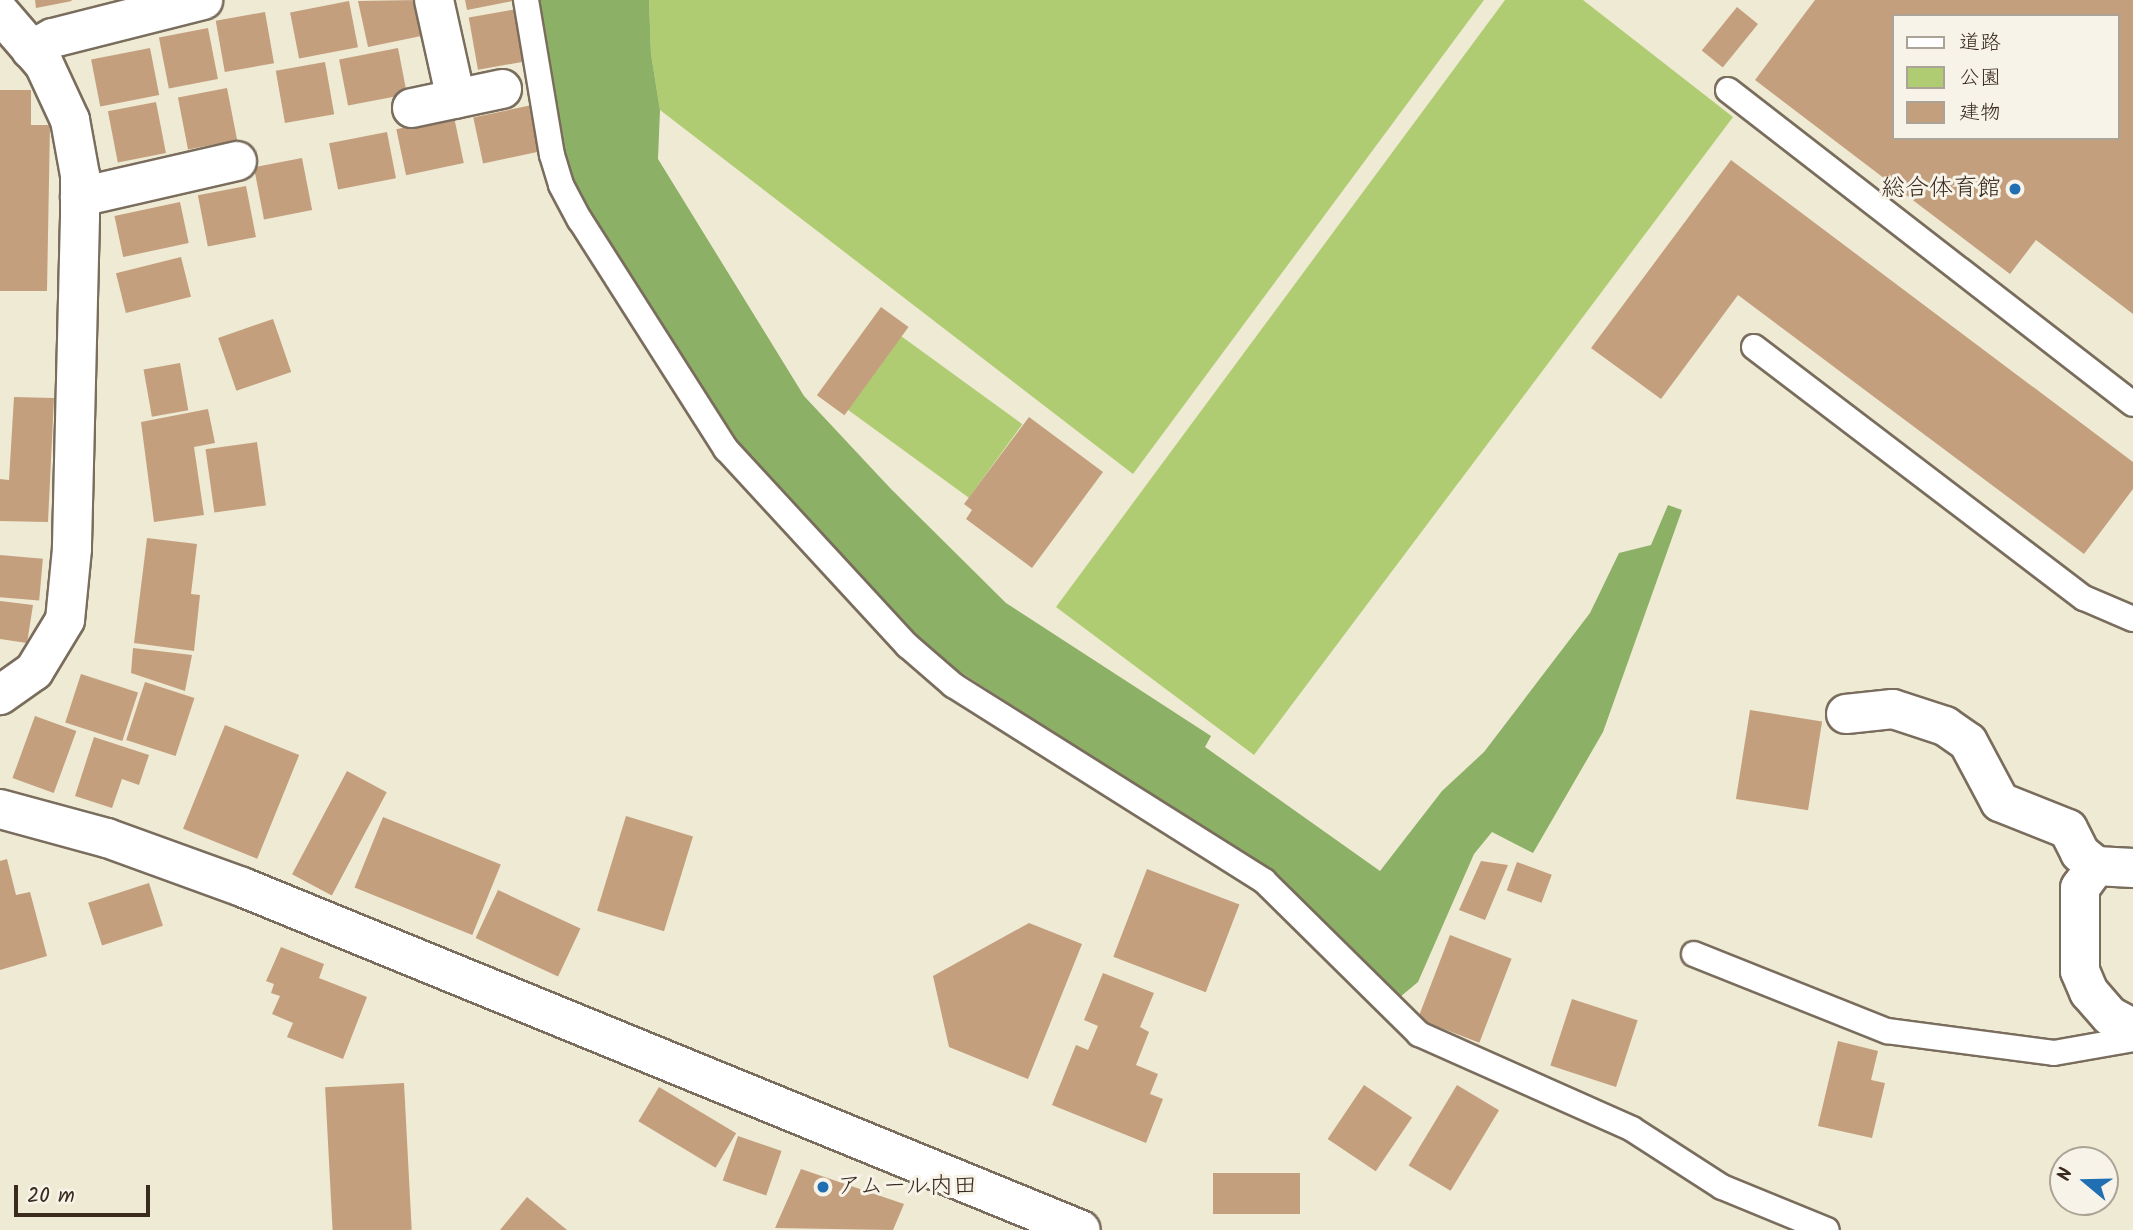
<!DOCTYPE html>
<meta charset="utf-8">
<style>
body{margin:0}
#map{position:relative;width:2133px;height:1230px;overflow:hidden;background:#efead3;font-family:Kalam,"Klee One",sans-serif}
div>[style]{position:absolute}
.green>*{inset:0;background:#b0cc73;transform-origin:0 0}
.forest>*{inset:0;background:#8cb065}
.building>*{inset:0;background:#c39f7e;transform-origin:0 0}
.roads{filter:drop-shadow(2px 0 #7a6d5d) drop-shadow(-2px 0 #7a6d5d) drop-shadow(0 2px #7a6d5d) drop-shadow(0 -2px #7a6d5d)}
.service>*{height:24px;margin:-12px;padding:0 12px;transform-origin:12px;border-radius:12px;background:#fff}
.minor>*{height:38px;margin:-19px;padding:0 19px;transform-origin:19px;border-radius:19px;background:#fff}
.tertiary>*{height:38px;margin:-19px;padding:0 19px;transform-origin:19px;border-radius:19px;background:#fff}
.dots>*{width:19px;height:19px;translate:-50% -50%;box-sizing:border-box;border:4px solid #f7f3e8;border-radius:50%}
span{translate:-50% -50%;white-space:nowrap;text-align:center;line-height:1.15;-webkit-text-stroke:6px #f7f3e8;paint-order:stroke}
.poi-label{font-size:24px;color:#3b2a1e}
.right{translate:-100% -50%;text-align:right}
.left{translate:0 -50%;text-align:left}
.legend{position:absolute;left:1892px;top:14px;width:228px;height:126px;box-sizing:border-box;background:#f7f3e8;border:2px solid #aca397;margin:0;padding:9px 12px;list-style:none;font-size:21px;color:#3b2a1e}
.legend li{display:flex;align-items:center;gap:14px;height:35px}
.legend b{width:35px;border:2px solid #aca397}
.north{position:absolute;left:2049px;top:1146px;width:70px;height:70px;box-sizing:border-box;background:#f7f3e8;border:2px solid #aca397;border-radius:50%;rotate:289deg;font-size:19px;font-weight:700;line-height:28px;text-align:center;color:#3b2a1e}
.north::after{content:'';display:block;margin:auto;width:24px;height:32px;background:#1f6fb2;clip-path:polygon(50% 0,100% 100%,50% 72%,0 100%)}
.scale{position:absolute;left:14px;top:1185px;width:136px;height:32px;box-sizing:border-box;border:4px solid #3b2a1e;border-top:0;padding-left:9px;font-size:21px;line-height:24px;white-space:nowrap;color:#3b2a1e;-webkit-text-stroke:5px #f7f3e8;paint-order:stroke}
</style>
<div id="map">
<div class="green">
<i style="clip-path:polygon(649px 0,1484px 0,1133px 474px,660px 110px,651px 54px)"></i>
<i style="clip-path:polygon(1505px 0,1583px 0,1733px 117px,1254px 755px,1056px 607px)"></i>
<i style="left:901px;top:336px;width:150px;height:91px;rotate:36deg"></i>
</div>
<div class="forest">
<i style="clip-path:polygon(535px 0,649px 0,651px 54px,660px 110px,658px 159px,804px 396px,891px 489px,1006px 603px,1211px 736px,1205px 747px,1380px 871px,1442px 791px,1484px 752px,1590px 613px,1619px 553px,1651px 545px,1668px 505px,1682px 510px,1603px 732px,1533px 853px,1492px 832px,1474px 854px,1418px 982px,1400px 997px,1306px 905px,1252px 859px,926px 650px,733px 441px,566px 175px)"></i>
</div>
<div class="building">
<i style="clip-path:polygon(35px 0,71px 0,72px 1px,36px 8px)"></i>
<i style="clip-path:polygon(419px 0,426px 35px,368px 47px,358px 1px)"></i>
<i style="clip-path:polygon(465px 0,512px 0,513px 1px,467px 10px)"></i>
<i style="clip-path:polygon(evenodd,1815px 0,2133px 0,2133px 314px,2036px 240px,2010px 274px,1755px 80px,1815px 0,1893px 16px,2117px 16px,2117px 138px,1893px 138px,1893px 16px)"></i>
<i style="left:349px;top:1px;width:47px;height:60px;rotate:79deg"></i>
<i style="left:1737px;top:7px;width:27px;height:56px;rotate:39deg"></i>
<i style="left:517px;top:9px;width:53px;height:49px;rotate:80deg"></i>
<i style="left:265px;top:12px;width:52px;height:50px;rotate:80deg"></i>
<i style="left:208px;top:28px;width:52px;height:50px;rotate:79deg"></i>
<i style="left:150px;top:48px;width:48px;height:60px;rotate:79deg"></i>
<i style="left:398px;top:48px;width:47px;height:60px;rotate:79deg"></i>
<i style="left:325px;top:62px;width:53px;height:50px;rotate:80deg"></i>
<i style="left:227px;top:88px;width:53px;height:50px;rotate:79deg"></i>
<i style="clip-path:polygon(0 90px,31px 90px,31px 125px,50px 125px,47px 291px,0 291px)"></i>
<i style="left:156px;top:102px;width:52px;height:49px;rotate:79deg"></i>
<i style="left:532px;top:105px;width:47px;height:60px;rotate:78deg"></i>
<i style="left:454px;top:117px;width:47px;height:59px;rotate:78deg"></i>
<i style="left:387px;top:132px;width:47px;height:59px;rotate:79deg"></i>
<i style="left:302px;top:158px;width:53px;height:49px;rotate:79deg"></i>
<i style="clip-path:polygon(1731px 160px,2133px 462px,2133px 489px,2084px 554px,1738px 295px,1661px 399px,1591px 348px)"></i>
<i style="left:246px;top:186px;width:52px;height:49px;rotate:79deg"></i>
<i style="left:180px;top:202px;width:42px;height:67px;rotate:78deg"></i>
<i style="left:181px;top:257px;width:41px;height:67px;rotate:76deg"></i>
<i style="left:881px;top:307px;width:34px;height:109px;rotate:36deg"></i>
<i style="left:273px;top:319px;width:56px;height:58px;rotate:71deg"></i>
<i style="left:180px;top:363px;width:48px;height:37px;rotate:80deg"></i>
<i style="clip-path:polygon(14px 397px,54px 398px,48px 522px,0 521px,0 479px,9px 480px)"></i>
<i style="clip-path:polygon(208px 409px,215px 443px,194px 447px,204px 515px,154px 522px,141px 422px)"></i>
<i style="clip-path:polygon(1029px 417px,1103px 472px,1032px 568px,966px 519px,972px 510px,964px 504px)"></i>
<i style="left:257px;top:442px;width:64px;height:52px;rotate:82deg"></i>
<i style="clip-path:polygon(147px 538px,197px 544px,191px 594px,200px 595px,194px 651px,134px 643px)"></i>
<i style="left:0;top:555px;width:43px;height:42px;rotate:5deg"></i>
<i style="clip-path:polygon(0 601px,33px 605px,27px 643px,0 639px)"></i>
<i style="clip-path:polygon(133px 648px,192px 655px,185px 691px,131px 673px)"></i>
<i style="left:81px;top:674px;width:60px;height:51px;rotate:18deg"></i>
<i style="left:145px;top:682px;width:52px;height:61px;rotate:18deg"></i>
<i style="left:1750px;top:710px;width:73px;height:90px;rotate:9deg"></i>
<i style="left:35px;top:716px;width:44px;height:66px;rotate:20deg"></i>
<i style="left:225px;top:725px;width:80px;height:112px;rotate:22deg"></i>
<i style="clip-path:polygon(94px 737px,149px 755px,139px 785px,122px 779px,112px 808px,75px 796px)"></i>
<i style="left:347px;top:771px;width:45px;height:117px;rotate:28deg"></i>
<i style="left:626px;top:816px;width:70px;height:99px;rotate:17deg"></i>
<i style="left:383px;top:817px;width:127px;height:76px;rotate:22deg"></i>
<i style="clip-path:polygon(7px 859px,16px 895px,30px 892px,47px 956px,0 970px,0 861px)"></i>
<i style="clip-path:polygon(1481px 861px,1508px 865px,1485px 920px,1459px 910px)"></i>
<i style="left:1517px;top:862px;width:37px;height:30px;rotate:20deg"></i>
<i style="left:1147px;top:869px;width:99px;height:94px;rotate:21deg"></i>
<i style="left:149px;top:883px;width:45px;height:64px;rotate:72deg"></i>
<i style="left:498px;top:890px;width:91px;height:53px;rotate:25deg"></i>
<i style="clip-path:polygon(1029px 923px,1082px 944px,1028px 1079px,949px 1047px,933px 976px)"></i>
<i style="left:1450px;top:935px;width:66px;height:90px;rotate:21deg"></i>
<i style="clip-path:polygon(281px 947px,324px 964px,319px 978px,367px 997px,343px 1059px,287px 1037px,293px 1023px,272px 1014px,280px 996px,271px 993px,274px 984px,266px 981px)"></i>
<i style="clip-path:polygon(1103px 973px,1154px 993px,1140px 1027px,1149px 1032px,1136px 1065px,1158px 1074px,1150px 1094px,1163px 1099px,1146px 1143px,1052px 1105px,1076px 1045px,1088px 1050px,1098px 1026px,1084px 1020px)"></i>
<i style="left:1572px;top:999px;width:69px;height:70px;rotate:18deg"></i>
<i style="clip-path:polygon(1838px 1041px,1878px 1051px,1871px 1080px,1885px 1083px,1872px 1138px,1818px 1126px)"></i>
<i style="left:404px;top:1083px;width:147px;height:79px;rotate:87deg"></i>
<i style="left:1364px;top:1085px;width:58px;height:65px;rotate:34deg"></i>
<i style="left:1457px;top:1085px;width:49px;height:94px;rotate:31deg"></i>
<i style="left:659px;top:1087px;width:90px;height:40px;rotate:31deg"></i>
<i style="left:738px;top:1136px;width:46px;height:47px;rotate:19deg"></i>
<i style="clip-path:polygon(801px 1169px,904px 1204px,893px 1230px,775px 1228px)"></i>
<i style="left:1213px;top:1173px;width:87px;height:41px"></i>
<i style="clip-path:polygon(527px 1197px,567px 1230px,500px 1230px)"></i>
</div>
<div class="roads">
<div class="service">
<i style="left:526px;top:0;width:157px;rotate:80.5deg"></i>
<i style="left:552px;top:155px;width:31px;rotate:73deg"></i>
<i style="left:561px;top:185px;width:40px;rotate:62deg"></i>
<i style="left:580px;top:220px;width:272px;rotate:57.5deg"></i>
<i style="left:726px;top:449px;width:268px;rotate:47.3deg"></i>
<i style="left:908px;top:646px;width:60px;rotate:40.9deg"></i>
<i style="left:953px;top:685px;width:368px;rotate:32.2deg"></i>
<i style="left:1264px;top:881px;width:218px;rotate:44.6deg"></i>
<i style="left:1419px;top:1034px;width:233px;rotate:24deg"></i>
<i style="left:1632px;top:1129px;width:107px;rotate:32.8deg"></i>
<i style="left:1722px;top:1187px;width:113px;rotate:22.3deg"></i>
<i style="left:1728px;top:90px;width:512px;rotate:37.79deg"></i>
<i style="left:1754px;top:347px;width:415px;rotate:37.3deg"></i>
<i style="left:2084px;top:598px;width:53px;rotate:23.2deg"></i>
<i style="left:1694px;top:954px;width:208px;rotate:21.8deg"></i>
<i style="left:1887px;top:1031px;width:168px;rotate:7.5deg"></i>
<i style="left:2054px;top:1053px;width:80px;rotate:-10deg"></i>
</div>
<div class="minor">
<i style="left:434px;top:0;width:101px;rotate:77.5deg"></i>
<i style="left:0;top:13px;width:67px;rotate:49.2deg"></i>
<i style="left:44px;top:64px;width:62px;rotate:65.1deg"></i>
<i style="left:70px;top:120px;width:56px;rotate:79.7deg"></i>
<i style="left:80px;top:175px;width:42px;rotate:90deg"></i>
<i style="left:80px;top:217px;width:332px;rotate:91.4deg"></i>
<i style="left:72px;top:549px;width:71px;rotate:95.6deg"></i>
<i style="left:65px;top:620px;width:60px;rotate:121.3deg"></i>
<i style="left:34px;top:671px;width:42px;rotate:144.8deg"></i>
<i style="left:31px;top:50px;width:25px;rotate:-29deg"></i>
<i style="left:53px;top:38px;width:155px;rotate:-14.2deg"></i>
<i style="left:412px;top:108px;width:92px;rotate:-11.9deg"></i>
<i style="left:80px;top:197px;width:161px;rotate:-12.9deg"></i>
<i style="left:1846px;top:714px;width:47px;rotate:-6.1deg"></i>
<i style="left:1893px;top:709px;width:55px;rotate:18.1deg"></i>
<i style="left:1945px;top:726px;width:28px;rotate:35deg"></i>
<i style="left:1968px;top:742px;width:68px;rotate:61.9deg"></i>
<i style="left:2000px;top:802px;width:73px;rotate:21.7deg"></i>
<i style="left:2068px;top:829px;width:27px;rotate:63deg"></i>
<i style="left:2080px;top:853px;width:21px;rotate:39deg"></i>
<i style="left:2096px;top:866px;width:37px;rotate:3deg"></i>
<i style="left:2096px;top:866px;width:27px;rotate:126deg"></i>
<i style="left:2080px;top:888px;width:83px;rotate:90deg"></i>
<i style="left:2080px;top:971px;width:23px;rotate:67deg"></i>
<i style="left:2089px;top:992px;width:32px;rotate:49deg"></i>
<i style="left:2110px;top:1016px;width:26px;rotate:28deg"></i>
</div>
<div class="tertiary">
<i style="left:0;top:809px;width:111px;rotate:15.2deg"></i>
<i style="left:107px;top:838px;width:144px;rotate:19.9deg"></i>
<i style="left:242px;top:887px;width:906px;rotate:22.24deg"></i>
</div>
</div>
<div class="dots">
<i style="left:2015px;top:189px;background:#1f6fb2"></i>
<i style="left:823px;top:1187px;background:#1f6fb2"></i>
</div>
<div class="poi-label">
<span class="right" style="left:2001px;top:189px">総合体育館</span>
<span class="left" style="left:837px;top:1187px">アムール内田</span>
</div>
<ul class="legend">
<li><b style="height:9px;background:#fff"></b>道路</li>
<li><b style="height:19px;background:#b0cc73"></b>公園</li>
<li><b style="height:19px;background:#c39f7e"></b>建物</li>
</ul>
<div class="north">N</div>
<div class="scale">20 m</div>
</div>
